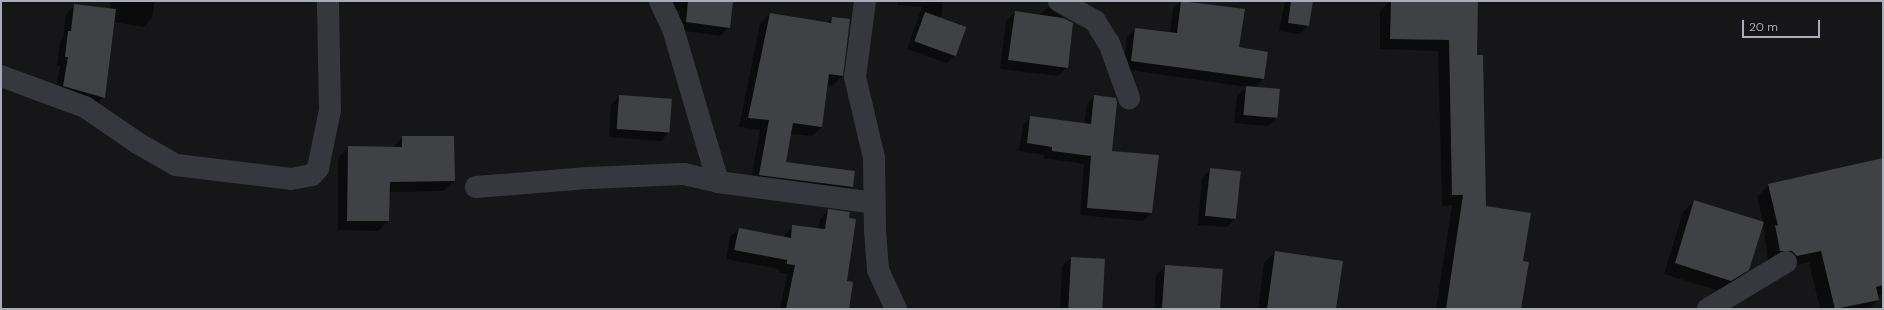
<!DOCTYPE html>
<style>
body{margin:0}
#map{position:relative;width:1884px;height:310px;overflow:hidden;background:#161618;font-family:"DM Sans",sans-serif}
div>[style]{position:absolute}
.shadow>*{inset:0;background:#0007}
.building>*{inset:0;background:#404145;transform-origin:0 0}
.street>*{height:22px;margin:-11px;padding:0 11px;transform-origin:11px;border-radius:11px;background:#37383d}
span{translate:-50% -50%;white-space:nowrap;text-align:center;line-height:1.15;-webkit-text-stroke:3px #111113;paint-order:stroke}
.frame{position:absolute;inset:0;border:2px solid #a8adb8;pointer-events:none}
.scale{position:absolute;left:1742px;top:20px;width:78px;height:18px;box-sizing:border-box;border:2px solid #a8adb8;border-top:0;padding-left:5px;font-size:12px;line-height:14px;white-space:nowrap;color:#a8adb8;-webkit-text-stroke:3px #111113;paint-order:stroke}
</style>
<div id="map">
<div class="shadow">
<i style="clip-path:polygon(111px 1px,155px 1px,152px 18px,144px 27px,113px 22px,104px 97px,96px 106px,55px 94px,60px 66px,57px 65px,60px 41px,63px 38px,66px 14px,75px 5px,110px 9px)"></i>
<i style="clip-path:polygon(665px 1px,732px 1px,729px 27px,720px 36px,678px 30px,680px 11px,665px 9px)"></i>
<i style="clip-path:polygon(898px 1px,943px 1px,941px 19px,956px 54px,947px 63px,907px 49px,922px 7px,897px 5px)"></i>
<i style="clip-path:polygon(1181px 1px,1243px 10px,1238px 48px,1267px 53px,1263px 79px,1254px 88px,1277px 117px,1268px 126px,1234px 123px,1237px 96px,1247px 87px,1123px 69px,1127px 37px,1135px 29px,1170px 33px,1173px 9px)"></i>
<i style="clip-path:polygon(1285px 1px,1312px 1px,1308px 26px,1299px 34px,1279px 31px)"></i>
<i style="clip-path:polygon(1390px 1px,1432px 1px,1476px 56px,1485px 207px,1522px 262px,1518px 309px,1436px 309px,1452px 205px,1442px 206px,1438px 51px,1380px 49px,1380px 11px)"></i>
<i style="clip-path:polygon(1048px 7px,1072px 24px,1067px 67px,1058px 76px,1000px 69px,1006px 21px,1015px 12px,1039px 15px)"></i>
<i style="clip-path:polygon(770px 14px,826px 24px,832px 18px,849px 20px,842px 76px,832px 86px,827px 85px,822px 127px,812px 136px,790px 134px,785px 163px,854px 172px,852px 187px,842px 197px,750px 185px,760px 130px,739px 127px,760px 24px)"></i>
<i style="clip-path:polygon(619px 96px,669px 132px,661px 141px,609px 137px,611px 105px)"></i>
<i style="clip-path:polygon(1095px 96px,1111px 152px,1151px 213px,1143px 221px,1080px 215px,1084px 164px,1044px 158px,1045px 155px,1019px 151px,1023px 125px,1031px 117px,1084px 124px,1087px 104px)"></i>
<i style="clip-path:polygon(403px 137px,454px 181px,444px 191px,389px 192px,388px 221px,378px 231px,338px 230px,338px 158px,348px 148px,392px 148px)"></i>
<i style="clip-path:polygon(1883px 159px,1883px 294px,1877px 296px,1878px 300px,1869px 309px,1820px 309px,1809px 262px,1785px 268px,1768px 263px,1763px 223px,1748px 269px,1737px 280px,1719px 291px,1664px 274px,1683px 212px,1694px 201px,1763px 223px,1757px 197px,1769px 185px)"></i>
<i style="clip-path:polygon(1211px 169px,1236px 218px,1227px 227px,1198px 225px,1202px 178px)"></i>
<i style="clip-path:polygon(828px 210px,845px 282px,843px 309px,780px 309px,787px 274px,779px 273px,779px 269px,726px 259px,730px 237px,739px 229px,784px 237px,793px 226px,818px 229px,820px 219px)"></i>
<i style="clip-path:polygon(1275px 252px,1335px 309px,1258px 309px,1264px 263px)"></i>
<i style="clip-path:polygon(1071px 258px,1104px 260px,1101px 309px,1060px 309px,1062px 266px)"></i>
<i style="clip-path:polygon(1165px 266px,1219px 309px,1154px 309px,1156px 275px)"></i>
</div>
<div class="building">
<i style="clip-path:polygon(688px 1px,733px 1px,730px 28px,686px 22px)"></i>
<i style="clip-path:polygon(1181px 1px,1245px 9px,1239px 47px,1268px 52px,1264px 79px,1131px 61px,1135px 28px,1177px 33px)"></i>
<i style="clip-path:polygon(1291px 1px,1313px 1px,1309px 26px,1288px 23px)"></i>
<i style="clip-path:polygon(1391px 1px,1478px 1px,1477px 55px,1483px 55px,1486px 206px,1531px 213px,1523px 261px,1529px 262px,1521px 309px,1446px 309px,1463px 195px,1452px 195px,1449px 40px,1390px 39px)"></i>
<i style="clip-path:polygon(74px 4px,116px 9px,105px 98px,63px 86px,68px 57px,65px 57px,68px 31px,71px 31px)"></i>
<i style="clip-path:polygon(1015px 11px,1063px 18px,1073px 23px,1068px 68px,1008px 60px)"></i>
<i style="left:925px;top:12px;width:44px;height:31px;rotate:20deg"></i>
<i style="clip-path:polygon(770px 13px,831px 23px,832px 17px,850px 19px,843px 76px,829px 74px,822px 127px,793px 123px,786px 162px,855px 171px,853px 187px,759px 175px,769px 120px,748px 118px)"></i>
<i style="left:1246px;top:86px;width:34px;height:29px;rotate:5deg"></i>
<i style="left:619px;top:95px;width:53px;height:34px;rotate:4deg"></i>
<i style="clip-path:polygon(1094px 95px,1116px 98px,1117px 102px,1112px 151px,1159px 155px,1152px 213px,1087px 208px,1091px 156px,1052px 151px,1052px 147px,1027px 143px,1030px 116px,1091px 124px)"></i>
<i style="clip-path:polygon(402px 136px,454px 136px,455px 181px,390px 182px,389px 221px,347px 221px,348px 146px,402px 147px)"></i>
<i style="clip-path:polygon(1883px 158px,1883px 285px,1876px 287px,1879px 300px,1835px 309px,1821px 251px,1797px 256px,1792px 251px,1780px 251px,1775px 225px,1778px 226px,1768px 184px)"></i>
<i style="left:1210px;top:168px;width:31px;height:48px;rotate:6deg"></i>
<i style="clip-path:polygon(1694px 200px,1764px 222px,1749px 270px,1731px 281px,1675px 263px)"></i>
<i style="clip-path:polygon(828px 209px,850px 212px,849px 218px,856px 219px,847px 281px,853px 282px,849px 309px,786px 309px,795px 265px,787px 264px,787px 260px,734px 250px,739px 228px,791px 238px,792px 225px,825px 229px)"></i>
<i style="clip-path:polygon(1275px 251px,1343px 261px,1336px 309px,1267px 309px)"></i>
<i style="left:1071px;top:257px;width:34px;height:51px;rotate:3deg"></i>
<i style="left:1165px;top:265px;width:58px;height:44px;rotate:4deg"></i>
</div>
<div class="street">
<i style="left:660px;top:1px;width:31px;rotate:65deg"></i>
<i style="left:673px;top:29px;width:159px;rotate:73.6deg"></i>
<i style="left:865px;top:1px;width:77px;rotate:97.5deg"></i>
<i style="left:855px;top:77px;width:83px;rotate:76.8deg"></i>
<i style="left:874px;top:158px;width:72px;rotate:89.2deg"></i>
<i style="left:875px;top:230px;width:40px;rotate:85.7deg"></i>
<i style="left:878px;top:270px;width:43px;rotate:65.2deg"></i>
<i style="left:1059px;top:1px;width:41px;rotate:29.1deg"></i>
<i style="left:1095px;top:21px;width:26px;rotate:58deg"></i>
<i style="left:1109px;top:43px;width:59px;rotate:70deg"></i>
<i style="left:1px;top:76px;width:90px;rotate:20.3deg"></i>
<i style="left:85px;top:107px;width:65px;rotate:34.4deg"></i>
<i style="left:139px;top:144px;width:43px;rotate:29.6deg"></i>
<i style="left:176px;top:165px;width:116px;rotate:6.9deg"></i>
<i style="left:291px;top:179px;width:21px;rotate:-11deg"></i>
<i style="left:312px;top:175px;width:9px;rotate:-49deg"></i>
<i style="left:318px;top:168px;width:59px;rotate:-78.3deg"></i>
<i style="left:330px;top:110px;width:109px;rotate:-91.1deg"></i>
<i style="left:476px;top:187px;width:112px;rotate:-4.6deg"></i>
<i style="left:588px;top:178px;width:96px;rotate:-2.4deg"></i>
<i style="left:684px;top:174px;width:35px;rotate:13deg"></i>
<i style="left:718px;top:182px;width:158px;rotate:7.6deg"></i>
<i style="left:1708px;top:309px;width:91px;rotate:-31.1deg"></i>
</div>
<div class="frame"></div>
<div class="scale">20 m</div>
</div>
